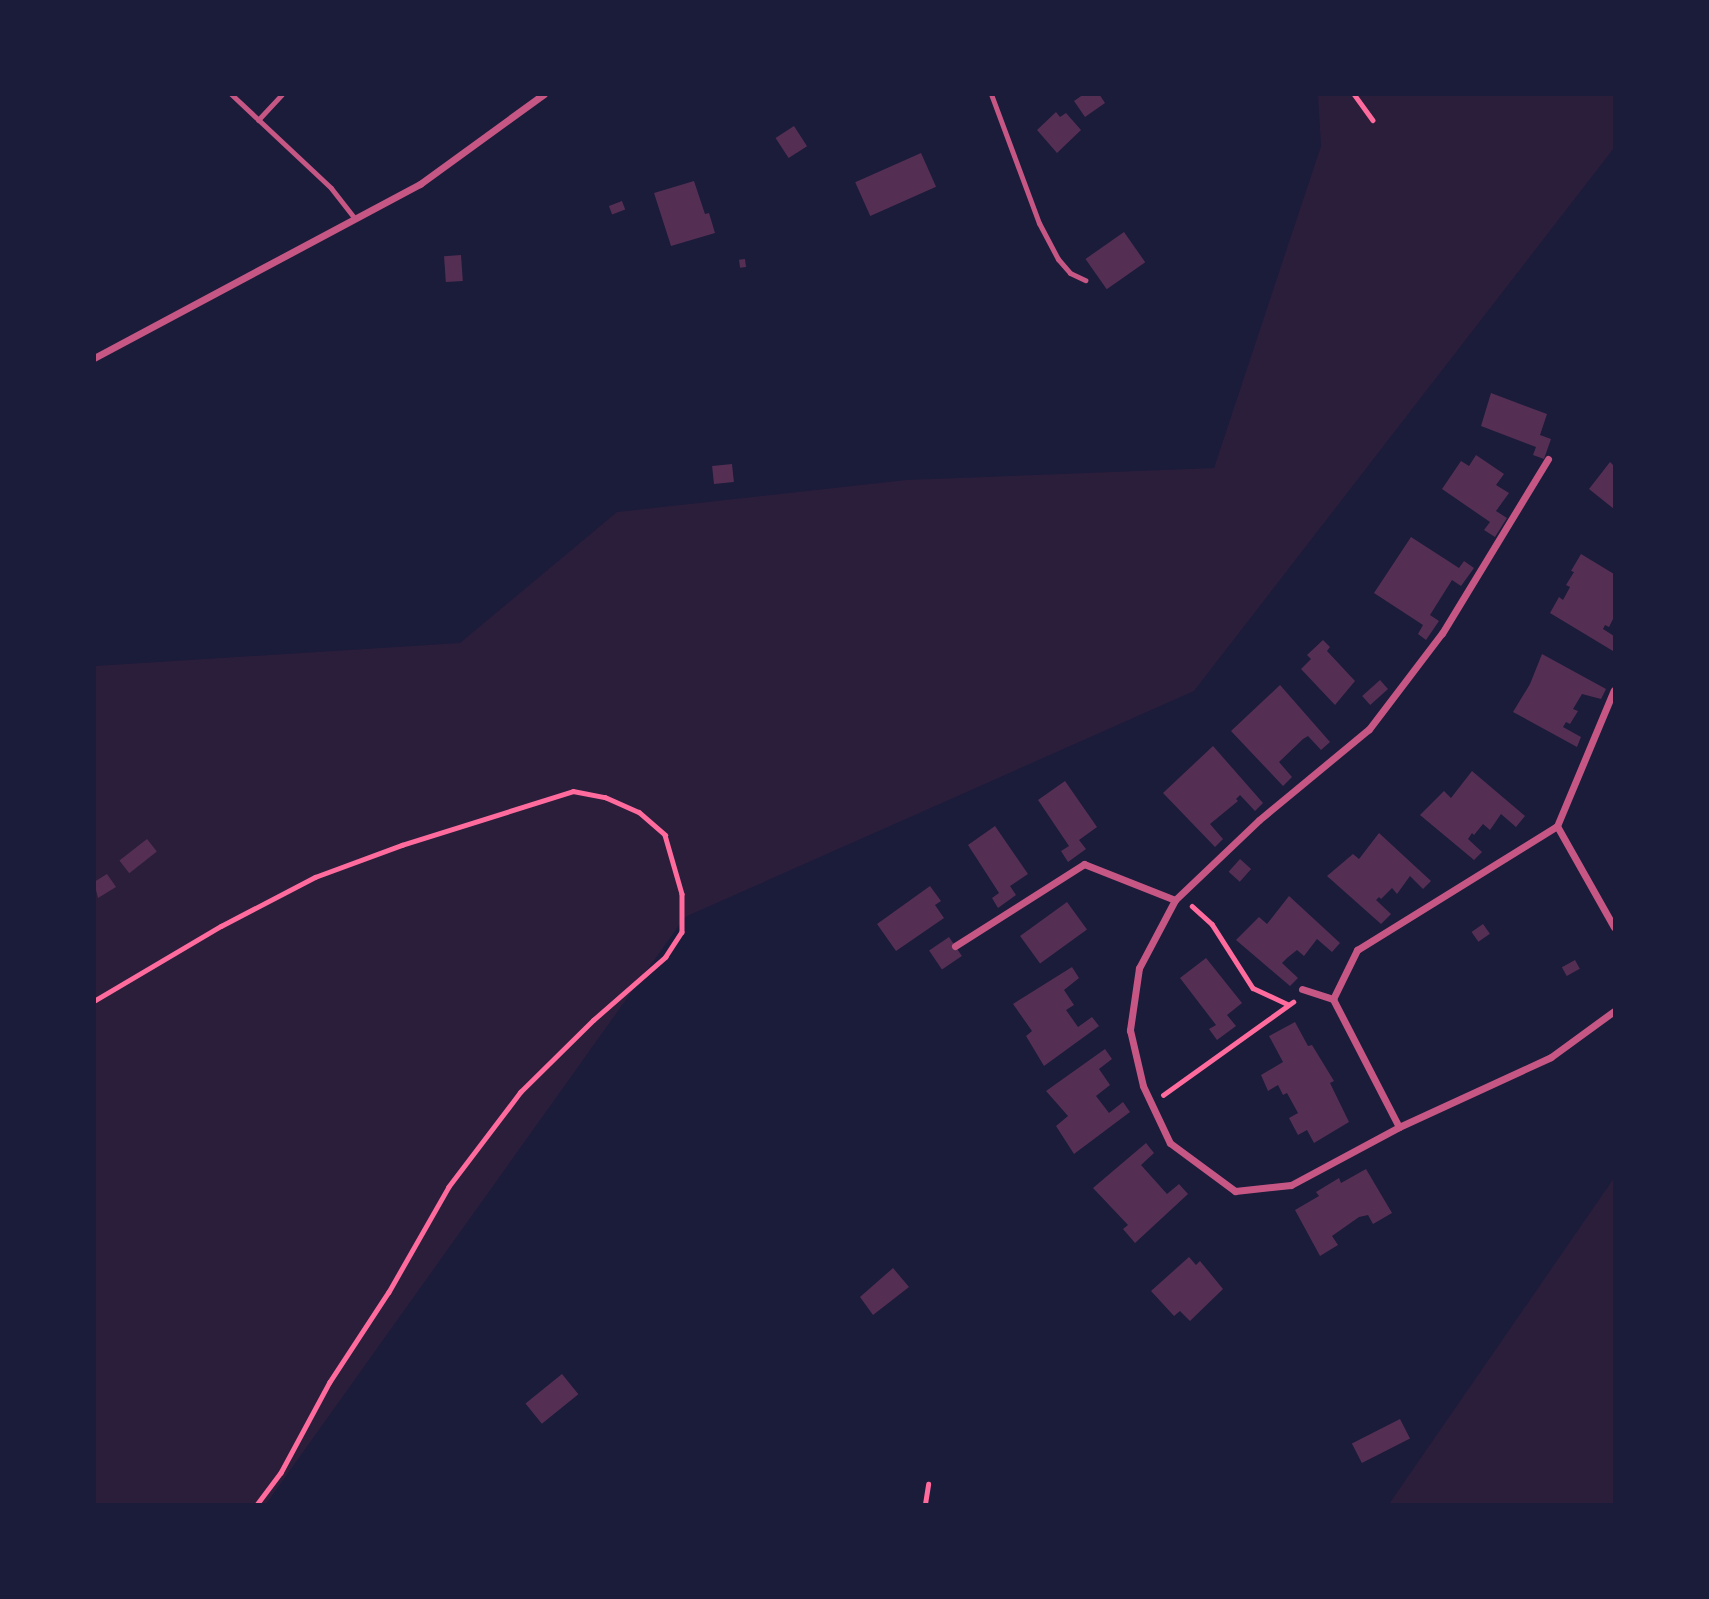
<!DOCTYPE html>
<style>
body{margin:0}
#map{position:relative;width:1709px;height:1599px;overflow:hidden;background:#1b1b3a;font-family:Raleway,sans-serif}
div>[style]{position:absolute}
.green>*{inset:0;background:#2a1e3b}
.building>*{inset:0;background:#542f53;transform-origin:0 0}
.path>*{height:4.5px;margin:-2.25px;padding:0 2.25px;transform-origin:2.25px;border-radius:2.25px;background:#ff6b9d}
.service>*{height:5px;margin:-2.5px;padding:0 2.5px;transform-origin:2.5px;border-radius:2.5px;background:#c65784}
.minor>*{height:7px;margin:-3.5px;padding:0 3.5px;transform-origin:3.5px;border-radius:3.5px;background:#c65784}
span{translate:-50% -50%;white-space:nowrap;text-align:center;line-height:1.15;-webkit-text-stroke:5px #1b1b3a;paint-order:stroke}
.frame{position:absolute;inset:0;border:96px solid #1b1b3a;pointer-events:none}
</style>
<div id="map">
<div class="green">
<i style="clip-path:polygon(1318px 95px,1614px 95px,1614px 148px,1194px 691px,685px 917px,266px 1504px,95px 1504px,95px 666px,460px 643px,617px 512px,906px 480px,1214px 468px,1321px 146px)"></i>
<i style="clip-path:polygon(1614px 1178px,1614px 1504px,1389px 1504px)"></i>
</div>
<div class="building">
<i style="clip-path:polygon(1084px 94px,1099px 94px,1105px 103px,1085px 117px,1074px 101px)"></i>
<i style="clip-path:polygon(1056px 112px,1060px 117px,1066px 113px,1081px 130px,1057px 153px,1037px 130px)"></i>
<i style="left:794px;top:126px;width:24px;height:22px;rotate:57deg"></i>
<i style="left:921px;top:153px;width:37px;height:72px;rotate:66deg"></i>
<i style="clip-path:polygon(694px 181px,705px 214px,709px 213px,715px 233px,671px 246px,654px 193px)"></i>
<i style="left:622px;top:201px;width:9px;height:14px;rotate:69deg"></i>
<i style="left:1124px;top:232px;width:37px;height:47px;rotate:55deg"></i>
<i style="left:461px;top:255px;width:26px;height:17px;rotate:86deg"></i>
<i style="left:745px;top:259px;width:8px;height:6px;rotate:83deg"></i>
<i style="clip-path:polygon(1491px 393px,1547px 414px,1540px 435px,1551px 439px,1544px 459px,1533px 455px,1536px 447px,1481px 426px)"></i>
<i style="clip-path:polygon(1476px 455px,1504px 474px,1496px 485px,1509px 493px,1496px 511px,1507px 518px,1495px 537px,1484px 530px,1490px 522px,1442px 489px,1461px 461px,1469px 466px)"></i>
<i style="clip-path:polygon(1610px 462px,1614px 466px,1614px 509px,1589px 489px)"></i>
<i style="left:732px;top:464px;width:18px;height:20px;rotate:84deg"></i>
<i style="clip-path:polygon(1411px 537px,1459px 568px,1464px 561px,1474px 568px,1461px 586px,1452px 580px,1430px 615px,1439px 621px,1426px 640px,1418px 634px,1423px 625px,1374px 593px)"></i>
<i style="clip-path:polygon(1581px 554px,1614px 574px,1614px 617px,1609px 627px,1605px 625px,1603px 629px,1614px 636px,1613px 651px,1550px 613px,1559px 597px,1563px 600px,1570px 587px,1566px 585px,1574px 572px,1571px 571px)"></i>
<i style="clip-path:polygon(1323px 640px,1330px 647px,1327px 651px,1355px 681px,1335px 705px,1301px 669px,1311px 659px,1307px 655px)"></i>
<i style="clip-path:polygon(1542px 654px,1606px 689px,1601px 699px,1582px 694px,1573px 709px,1578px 711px,1570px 724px,1566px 722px,1563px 727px,1581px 737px,1577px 747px,1513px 712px,1530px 684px)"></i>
<i style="left:1380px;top:680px;width:12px;height:24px;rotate:48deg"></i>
<i style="clip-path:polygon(1280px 685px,1330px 742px,1321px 750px,1308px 736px,1303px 739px,1279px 762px,1292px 777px,1283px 786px,1231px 731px)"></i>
<i style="clip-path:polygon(1213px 746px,1263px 803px,1255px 811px,1240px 795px,1236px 799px,1238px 801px,1210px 824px,1223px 839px,1215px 847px,1163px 793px)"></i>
<i style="clip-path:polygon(1472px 771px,1525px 816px,1516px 827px,1501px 814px,1490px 830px,1483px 824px,1474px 835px,1472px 833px,1468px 839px,1482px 852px,1474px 860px,1420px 815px,1444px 791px,1451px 798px)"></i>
<i style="clip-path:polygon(1065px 781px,1097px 827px,1079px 840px,1086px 849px,1068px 862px,1061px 851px,1069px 846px,1038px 800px)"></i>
<i style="clip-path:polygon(995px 826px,1028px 874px,1010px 886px,1016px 895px,998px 908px,992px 898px,999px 893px,968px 845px)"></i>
<i style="clip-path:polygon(1379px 833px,1431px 881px,1423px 889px,1410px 876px,1397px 894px,1392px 888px,1381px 899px,1379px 897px,1376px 900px,1391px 914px,1381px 924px,1327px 876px,1353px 854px,1359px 859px)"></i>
<i style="left:147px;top:839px;width:16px;height:35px;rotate:52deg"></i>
<i style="left:1240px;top:859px;width:15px;height:17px;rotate:42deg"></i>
<i style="clip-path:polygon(107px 874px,116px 887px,98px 898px,94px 882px)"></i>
<i style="clip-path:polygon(930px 886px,941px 901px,935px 905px,944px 918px,896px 951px,877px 924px)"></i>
<i style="clip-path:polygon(1289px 896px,1340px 943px,1332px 952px,1317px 939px,1304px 956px,1297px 950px,1287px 958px,1282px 963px,1298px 978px,1290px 986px,1236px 940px,1259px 917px,1267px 924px)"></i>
<i style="left:1067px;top:902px;width:34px;height:58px;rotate:54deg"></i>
<i style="left:1483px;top:924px;width:12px;height:14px;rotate:55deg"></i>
<i style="left:949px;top:937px;width:23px;height:24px;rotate:56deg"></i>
<i style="clip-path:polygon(1206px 958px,1242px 1003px,1227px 1015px,1236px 1026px,1217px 1040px,1209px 1029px,1216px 1025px,1180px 978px)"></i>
<i style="left:1575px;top:960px;width:10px;height:15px;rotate:61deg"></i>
<i style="clip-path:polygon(1072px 967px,1079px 978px,1064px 990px,1074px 1005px,1066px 1010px,1078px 1027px,1092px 1017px,1099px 1026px,1044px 1066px,1026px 1036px,1032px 1031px,1013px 1004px)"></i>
<i style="clip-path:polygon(1295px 1022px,1308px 1046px,1312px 1045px,1334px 1081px,1330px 1083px,1349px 1122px,1314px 1143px,1307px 1130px,1298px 1135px,1289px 1118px,1298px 1113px,1287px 1093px,1283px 1095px,1278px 1085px,1268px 1091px,1261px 1075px,1283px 1062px,1269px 1036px)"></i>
<i style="clip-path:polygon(1105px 1049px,1112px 1059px,1099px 1069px,1110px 1085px,1096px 1096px,1109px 1113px,1123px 1102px,1130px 1112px,1074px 1154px,1056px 1126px,1068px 1116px,1046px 1091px)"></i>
<i style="clip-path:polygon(1146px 1143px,1154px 1153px,1141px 1165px,1167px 1194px,1179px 1184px,1188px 1194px,1135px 1243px,1123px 1229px,1128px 1225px,1093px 1188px)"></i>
<i style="clip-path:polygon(1366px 1169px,1392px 1213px,1373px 1224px,1368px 1215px,1359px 1217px,1332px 1236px,1338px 1245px,1320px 1256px,1295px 1210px,1319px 1196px,1316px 1192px,1339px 1178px,1341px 1183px)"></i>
<i style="clip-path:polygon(1189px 1257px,1196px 1265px,1200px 1261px,1223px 1289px,1190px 1321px,1180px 1311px,1174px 1316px,1151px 1291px)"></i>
<i style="clip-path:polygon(893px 1268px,909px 1287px,873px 1315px,860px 1297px)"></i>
<i style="left:562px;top:1374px;width:26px;height:47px;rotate:51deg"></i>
<i style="left:1400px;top:1419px;width:22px;height:54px;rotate:63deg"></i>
</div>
<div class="path">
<i style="left:1354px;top:94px;width:32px;rotate:54deg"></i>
<i style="left:1192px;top:906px;width:27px;rotate:42deg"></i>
<i style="left:1212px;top:924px;width:76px;rotate:57.4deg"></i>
<i style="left:1253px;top:988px;width:38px;rotate:25deg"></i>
<i style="left:94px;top:1001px;width:147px;rotate:-30.6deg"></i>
<i style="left:221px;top:926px;width:106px;rotate:-27.5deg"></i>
<i style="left:315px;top:877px;width:93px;rotate:-20.2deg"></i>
<i style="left:402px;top:845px;width:179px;rotate:-17.5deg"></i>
<i style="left:573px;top:791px;width:33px;rotate:11deg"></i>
<i style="left:605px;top:797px;width:37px;rotate:24deg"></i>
<i style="left:639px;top:812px;width:35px;rotate:41deg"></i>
<i style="left:665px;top:835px;width:61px;rotate:73.9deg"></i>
<i style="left:682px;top:894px;width:38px;rotate:90deg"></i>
<i style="left:682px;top:932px;width:30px;rotate:123deg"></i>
<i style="left:666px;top:957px;width:96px;rotate:138.8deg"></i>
<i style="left:594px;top:1020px;width:103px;rotate:135.4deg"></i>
<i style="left:521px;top:1092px;width:119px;rotate:127.2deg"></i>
<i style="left:449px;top:1187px;width:121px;rotate:119.7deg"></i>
<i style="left:389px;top:1292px;width:108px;rotate:123.2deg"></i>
<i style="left:330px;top:1382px;width:103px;rotate:118.3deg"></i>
<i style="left:281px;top:1473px;width:39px;rotate:127deg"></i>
<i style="left:1163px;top:1095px;width:160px;rotate:-35.6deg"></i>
<i style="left:925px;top:1504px;width:20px;rotate:-81deg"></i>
</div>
<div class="service">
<i style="left:231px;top:94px;width:137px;rotate:43.2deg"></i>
<i style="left:331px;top:188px;width:39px;rotate:52deg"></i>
<i style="left:991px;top:94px;width:138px;rotate:69.6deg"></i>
<i style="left:1039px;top:223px;width:41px;rotate:62.2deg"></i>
<i style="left:1058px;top:259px;width:18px;rotate:49deg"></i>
<i style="left:1070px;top:273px;width:17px;rotate:25deg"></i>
<i style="left:258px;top:120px;width:35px;rotate:-47deg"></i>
</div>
<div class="minor">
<i style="left:94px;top:358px;width:370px;rotate:-28.1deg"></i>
<i style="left:420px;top:184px;width:153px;rotate:-36deg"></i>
<i style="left:1548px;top:459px;width:204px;rotate:121.3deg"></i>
<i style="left:1442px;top:633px;width:121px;rotate:127.2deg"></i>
<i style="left:1369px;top:729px;width:143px;rotate:140.4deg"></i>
<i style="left:1259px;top:820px;width:116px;rotate:136.4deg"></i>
<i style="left:1175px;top:900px;width:77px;rotate:117.9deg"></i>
<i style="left:1139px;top:968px;width:63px;rotate:98.3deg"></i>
<i style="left:1130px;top:1030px;width:57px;rotate:76.9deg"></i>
<i style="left:1143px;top:1086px;width:63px;rotate:64.7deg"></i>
<i style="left:1170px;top:1143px;width:81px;rotate:36.4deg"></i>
<i style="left:1235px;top:1191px;width:56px;rotate:-6.1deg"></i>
<i style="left:1291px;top:1185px;width:123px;rotate:-28.2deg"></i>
<i style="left:1399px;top:1127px;width:167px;rotate:-24.7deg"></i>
<i style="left:1551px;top:1057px;width:78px;rotate:-36.1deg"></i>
<i style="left:1557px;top:826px;width:147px;rotate:-67.3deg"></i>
<i style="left:955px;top:946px;width:153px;rotate:-32.4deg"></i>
<i style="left:1084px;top:864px;width:98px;rotate:21.6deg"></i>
<i style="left:1302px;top:989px;width:33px;rotate:18deg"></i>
<i style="left:1399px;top:1127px;width:144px;rotate:-117.3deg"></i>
<i style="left:1333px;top:999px;width:55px;rotate:-63.9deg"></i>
<i style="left:1357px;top:950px;width:235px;rotate:-31.8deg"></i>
<i style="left:1557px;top:826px;width:116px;rotate:60.6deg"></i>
</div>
<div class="frame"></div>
</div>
